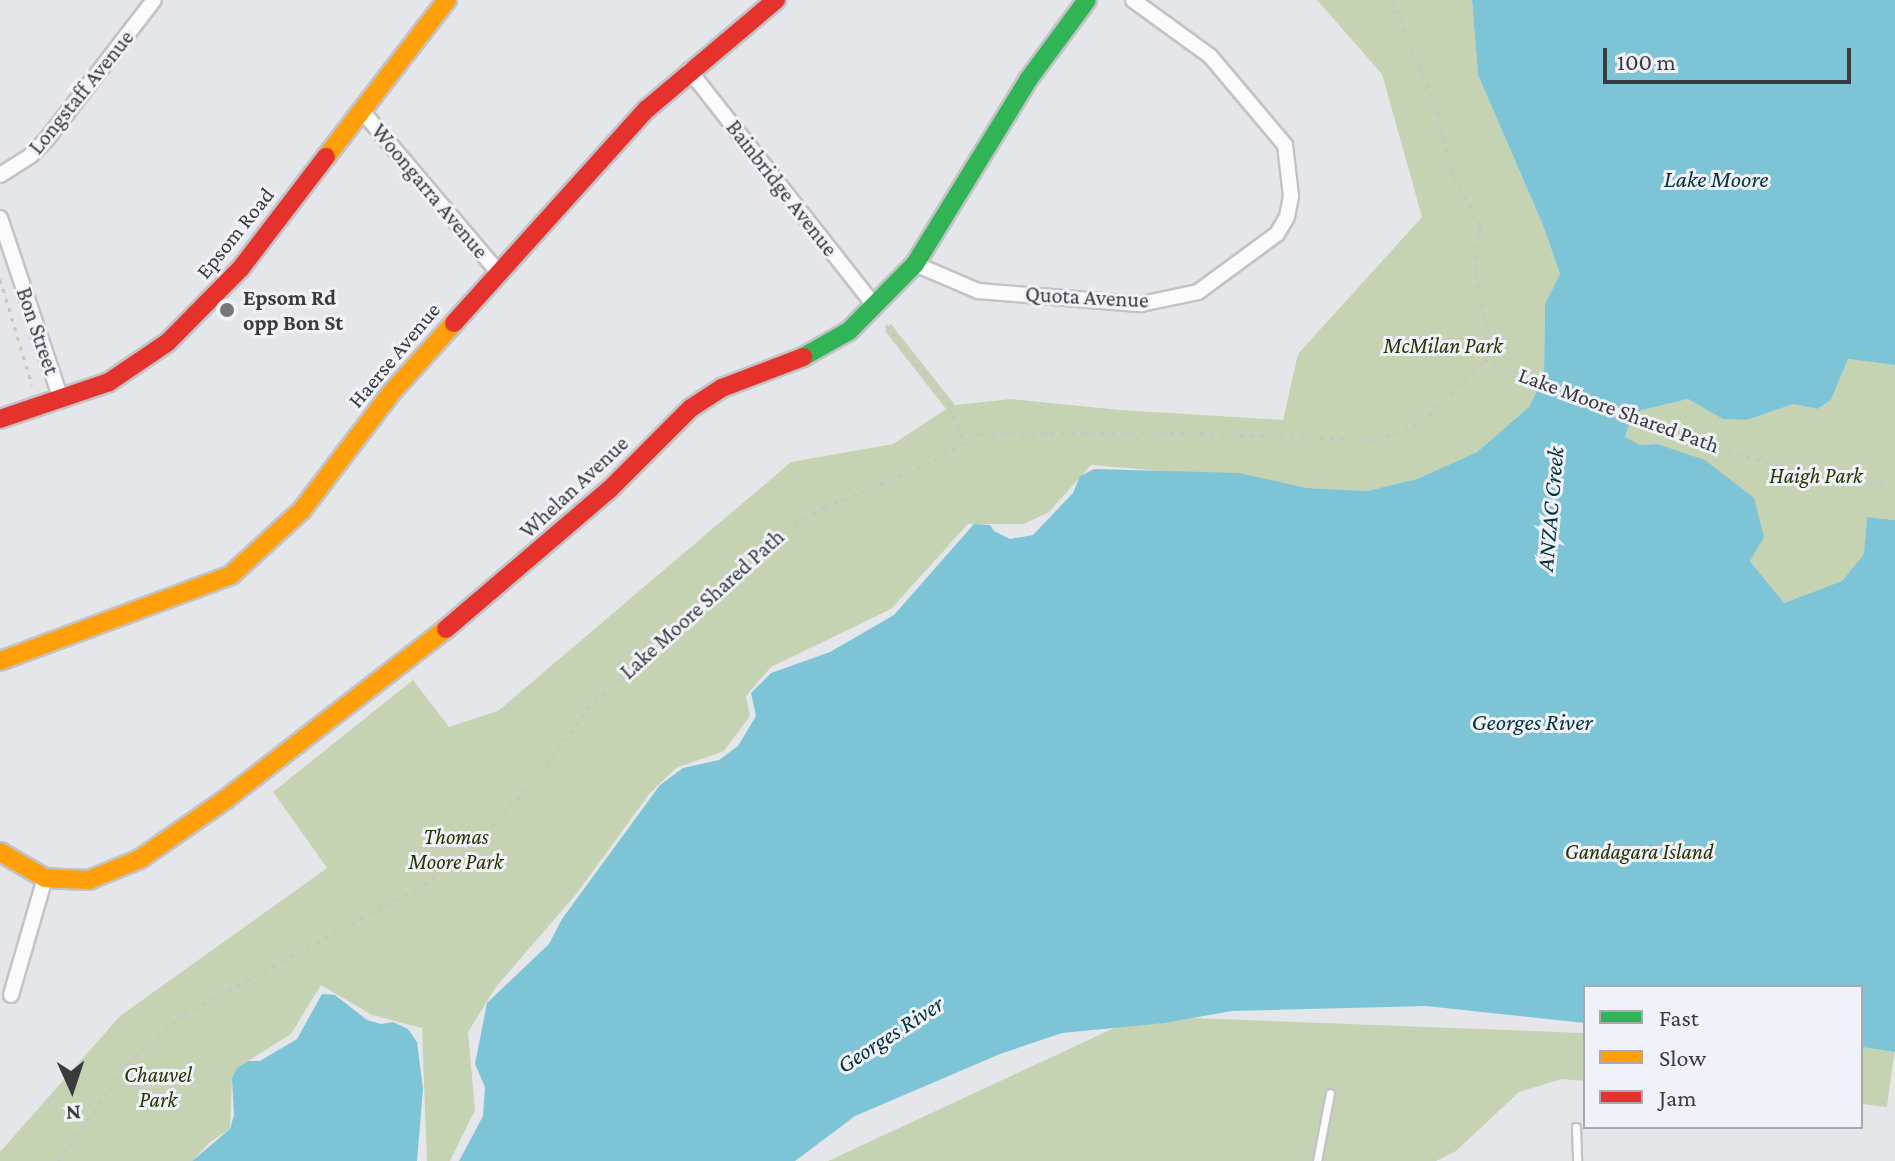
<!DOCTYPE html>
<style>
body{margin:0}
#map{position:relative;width:1895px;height:1161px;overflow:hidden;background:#e5e6ea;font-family:"Crimson Pro",serif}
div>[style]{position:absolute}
.green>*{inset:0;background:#c6d3b2;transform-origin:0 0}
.water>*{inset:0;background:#7dc4d6}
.path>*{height:3px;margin-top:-1.5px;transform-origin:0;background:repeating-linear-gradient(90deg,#c6c6c6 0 4px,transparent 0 10px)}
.roads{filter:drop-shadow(2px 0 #c2c3c6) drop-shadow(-2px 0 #c2c3c6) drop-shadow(0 2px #c2c3c6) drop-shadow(0 -2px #c2c3c6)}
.lane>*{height:7px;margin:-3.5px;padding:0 3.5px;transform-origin:3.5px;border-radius:3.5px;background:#fbfbfc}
.street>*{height:14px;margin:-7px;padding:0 7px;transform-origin:7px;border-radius:7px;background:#fbfbfc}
.fast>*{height:18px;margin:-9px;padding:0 9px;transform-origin:9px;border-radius:9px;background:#30b455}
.slow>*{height:18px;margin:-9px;padding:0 9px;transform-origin:9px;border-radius:9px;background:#ff9f0a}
.jam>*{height:18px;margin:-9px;padding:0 9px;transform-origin:9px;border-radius:9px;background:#e5322d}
.dots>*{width:22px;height:22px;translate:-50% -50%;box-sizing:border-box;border:4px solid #f1f2f9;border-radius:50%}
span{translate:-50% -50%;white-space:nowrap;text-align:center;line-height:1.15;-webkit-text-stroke:6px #f1f2f9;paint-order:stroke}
.street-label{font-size:22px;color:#3a3b3d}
.poi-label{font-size:22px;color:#3a3b3d;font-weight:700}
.left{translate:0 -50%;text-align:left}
.park-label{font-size:22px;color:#273500;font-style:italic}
.water-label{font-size:24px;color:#02333e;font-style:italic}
.legend{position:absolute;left:1583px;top:985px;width:280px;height:144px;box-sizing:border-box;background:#f1f2f9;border:2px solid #a8a9ae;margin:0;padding:10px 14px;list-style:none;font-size:24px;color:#3a3b3d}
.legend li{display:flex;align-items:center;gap:16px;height:40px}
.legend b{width:40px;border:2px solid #a8a9ae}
.north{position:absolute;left:32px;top:1049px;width:80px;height:80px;-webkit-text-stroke:6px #f1f2f9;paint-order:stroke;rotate:177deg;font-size:22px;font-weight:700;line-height:32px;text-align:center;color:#3a3b3d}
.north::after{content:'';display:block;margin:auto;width:28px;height:36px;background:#3a3b3d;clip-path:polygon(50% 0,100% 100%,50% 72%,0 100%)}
.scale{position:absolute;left:1603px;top:48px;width:248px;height:36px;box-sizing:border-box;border:4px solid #3a3b3d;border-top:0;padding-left:10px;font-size:24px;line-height:28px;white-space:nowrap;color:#3a3b3d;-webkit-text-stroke:6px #f1f2f9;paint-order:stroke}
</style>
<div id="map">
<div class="green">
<i style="clip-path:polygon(1317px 0,1472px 0,1478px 75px,1543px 225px,1560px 274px,1545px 304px,1544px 376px,1529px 407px,1477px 452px,1417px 479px,1367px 491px,1307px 488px,1270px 480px,1091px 465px,1049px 512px,1024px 524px,968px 524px,891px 609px,771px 667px,746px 696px,750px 716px,724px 751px,676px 768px,650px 793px,577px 893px,496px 987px,468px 1032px,475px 1110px,450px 1161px,427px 1161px,422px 1028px,372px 1015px,321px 985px,291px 1034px,237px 1068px,232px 1078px,230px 1129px,209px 1143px,192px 1161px,0 1161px,0 1152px,120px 1016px,327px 868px,273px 792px,413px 680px,449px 727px,498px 711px,791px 462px,893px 444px,946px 409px,885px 331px,891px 324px,955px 405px,1011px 399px,1120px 410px,1283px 420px,1298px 354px,1422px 217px,1382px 74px)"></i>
<i style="clip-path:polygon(1848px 359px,1895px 365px,1895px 520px,1867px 517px,1864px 554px,1842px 581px,1784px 603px,1657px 444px,1640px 445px,1625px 438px,1634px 412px,1688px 399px,1724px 419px,1747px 420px,1793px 404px,1817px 409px,1831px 400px)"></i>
<i style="clip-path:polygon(1140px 1016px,1583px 1033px,1585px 1029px,1585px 1081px,1562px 1079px,1519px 1092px,1456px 1151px,1436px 1161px,828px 1161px)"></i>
<i style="left:1861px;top:1047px;width:34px;height:56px;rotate:8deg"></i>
</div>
<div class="water">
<i style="clip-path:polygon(1472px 0,1895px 0,1895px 365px,1848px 359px,1831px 400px,1817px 409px,1793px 404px,1747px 420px,1723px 419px,1688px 399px,1634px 412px,1625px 437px,1640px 445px,1657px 444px,1705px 460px,1754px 498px,1764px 537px,1750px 561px,1784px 603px,1842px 581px,1864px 554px,1867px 517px,1895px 520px,1895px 1052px,1861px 1047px,1861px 987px,1585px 987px,1585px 1023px,1426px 1006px,1232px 1011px,1164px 1023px,1062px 1033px,1000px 1054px,855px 1116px,795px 1161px,459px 1161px,483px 1116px,485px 1087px,475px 1064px,487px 1003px,549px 944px,562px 919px,660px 785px,683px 768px,719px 760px,738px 746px,756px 716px,751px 693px,771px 673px,830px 652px,894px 615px,974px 524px,990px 525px,994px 531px,1010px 539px,1033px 535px,1073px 493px,1080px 476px,1094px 469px,1239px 473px,1307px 488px,1367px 491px,1417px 479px,1477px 452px,1529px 407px,1544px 376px,1545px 304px,1560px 274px,1543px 225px,1478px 75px)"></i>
<i style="clip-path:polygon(322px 994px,335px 995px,367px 1020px,381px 1024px,393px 1022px,408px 1029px,417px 1042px,423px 1089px,417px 1161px,192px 1161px,230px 1129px,234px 1115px,232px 1078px,237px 1068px,248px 1061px,260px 1061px,297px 1039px)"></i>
</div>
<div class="path">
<i style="left:1393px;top:0;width:128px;rotate:68.4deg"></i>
<i style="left:1440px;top:119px;width:51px;rotate:78.7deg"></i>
<i style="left:1450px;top:169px;width:64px;rotate:61.8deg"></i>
<i style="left:1480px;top:225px;width:49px;rotate:95.8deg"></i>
<i style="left:1475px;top:274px;width:57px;rotate:76.9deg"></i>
<i style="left:1488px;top:330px;width:30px;rotate:98deg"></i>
<i style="left:0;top:279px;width:111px;rotate:73.2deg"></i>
<i style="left:886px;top:325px;width:103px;rotate:51.7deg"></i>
<i style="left:950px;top:406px;width:39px;rotate:69deg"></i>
<i style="left:1484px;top:360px;width:239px;rotate:20.6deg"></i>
<i style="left:1708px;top:444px;width:74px;rotate:17.2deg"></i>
<i style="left:1779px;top:466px;width:72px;rotate:14.4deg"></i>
<i style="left:1849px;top:484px;width:46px;rotate:-2.5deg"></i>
<i style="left:58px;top:1161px;width:120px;rotate:-54.2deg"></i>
<i style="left:128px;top:1064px;width:75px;rotate:-41.8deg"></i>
<i style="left:184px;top:1014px;width:272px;rotate:-28.3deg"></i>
<i style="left:424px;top:885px;width:96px;rotate:-40.8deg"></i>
<i style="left:497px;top:822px;width:75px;rotate:-48.2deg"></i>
<i style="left:547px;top:766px;width:70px;rotate:-54.9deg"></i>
<i style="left:587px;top:709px;width:269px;rotate:-42.3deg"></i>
<i style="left:786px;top:528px;width:44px;rotate:-28.3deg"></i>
<i style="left:825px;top:507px;width:100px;rotate:-22.4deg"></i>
<i style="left:917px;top:469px;width:73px;rotate:-28.7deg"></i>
<i style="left:981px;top:434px;width:179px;rotate:-0.6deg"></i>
<i style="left:1160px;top:432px;width:216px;rotate:2.1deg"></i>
<i style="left:1376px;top:440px;width:49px;rotate:-21.4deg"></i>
<i style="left:1422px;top:422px;width:88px;rotate:-45deg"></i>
</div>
<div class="roads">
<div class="lane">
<i style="left:1576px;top:1127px;width:34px;rotate:88deg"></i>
<i style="left:1317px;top:1161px;width:69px;rotate:-79.2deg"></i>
</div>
<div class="street">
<i style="left:689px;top:70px;width:300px;rotate:51.8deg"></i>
<i style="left:362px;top:111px;width:209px;rotate:49.8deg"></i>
<i style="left:0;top:175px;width:36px;rotate:-32deg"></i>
<i style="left:30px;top:156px;width:24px;rotate:-45deg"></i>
<i style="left:47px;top:139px;width:175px;rotate:-52.4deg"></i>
<i style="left:0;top:218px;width:191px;rotate:71.4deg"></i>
<i style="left:915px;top:264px;width:69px;rotate:23.2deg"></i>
<i style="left:978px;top:291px;width:164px;rotate:4.6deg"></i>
<i style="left:1141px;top:304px;width:58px;rotate:-11.9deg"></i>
<i style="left:1198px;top:292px;width:98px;rotate:-36.3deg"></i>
<i style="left:1277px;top:234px;width:20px;rotate:-60deg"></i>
<i style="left:1287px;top:217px;width:21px;rotate:-79deg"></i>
<i style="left:1291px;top:196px;width:51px;rotate:-96.7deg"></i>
<i style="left:1285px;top:145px;width:116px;rotate:-130.1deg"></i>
<i style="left:1210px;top:56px;width:95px;rotate:-144deg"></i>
<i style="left:11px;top:995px;width:122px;rotate:-73.8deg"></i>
</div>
<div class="fast">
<i style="left:803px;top:357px;width:53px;rotate:-29.5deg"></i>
<i style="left:849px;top:331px;width:94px;rotate:-45.4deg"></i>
<i style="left:915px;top:264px;width:216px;rotate:-58.4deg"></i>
<i style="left:1028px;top:80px;width:99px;rotate:-53.6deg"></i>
</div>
<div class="slow">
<i style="left:326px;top:157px;width:198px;rotate:-52.4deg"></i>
<i style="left:0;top:661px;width:246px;rotate:-20.4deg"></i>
<i style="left:231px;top:575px;width:96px;rotate:-42.5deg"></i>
<i style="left:302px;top:510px;width:147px;rotate:-52.7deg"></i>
<i style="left:391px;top:393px;width:94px;rotate:-48deg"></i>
<i style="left:0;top:852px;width:52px;rotate:30deg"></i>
<i style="left:45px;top:878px;width:18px;rotate:3deg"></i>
<i style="left:63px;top:879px;width:26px;rotate:2deg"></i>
<i style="left:89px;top:880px;width:55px;rotate:-22.4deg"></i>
<i style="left:140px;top:859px;width:105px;rotate:-34.9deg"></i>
<i style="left:226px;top:799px;width:278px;rotate:-37.7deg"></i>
</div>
<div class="jam">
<i style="left:454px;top:323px;width:288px;rotate:-48deg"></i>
<i style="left:647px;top:109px;width:169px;rotate:-40.2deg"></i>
<i style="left:0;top:419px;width:115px;rotate:-18.7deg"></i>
<i style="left:109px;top:382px;width:71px;rotate:-34.1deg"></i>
<i style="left:168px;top:342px;width:104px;rotate:-45.4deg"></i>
<i style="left:241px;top:268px;width:140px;rotate:-52.6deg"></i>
<i style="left:446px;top:629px;width:214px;rotate:-40.5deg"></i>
<i style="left:609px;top:490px;width:116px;rotate:-45deg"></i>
<i style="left:691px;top:408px;width:37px;rotate:-33deg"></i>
<i style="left:722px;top:388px;width:87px;rotate:-20.9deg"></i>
</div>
</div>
<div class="dots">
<i style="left:227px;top:310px;background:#76777a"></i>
</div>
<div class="street-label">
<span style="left:81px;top:92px;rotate:-51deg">Longstaff Avenue</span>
<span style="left:782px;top:188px;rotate:52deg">Bainbridge Avenue</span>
<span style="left:430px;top:191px;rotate:50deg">Woongarra Avenue</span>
<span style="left:235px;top:233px;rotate:-51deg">Epsom Road</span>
<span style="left:1087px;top:297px;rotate:3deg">Quota Avenue</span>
<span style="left:38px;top:331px;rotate:71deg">Bon Street</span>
<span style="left:394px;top:355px;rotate:-50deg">Haerse Avenue</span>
<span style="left:1619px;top:410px;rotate:20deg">Lake Moore Shared Path</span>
<span style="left:574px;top:487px;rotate:-43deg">Whelan Avenue</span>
<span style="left:702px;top:604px;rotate:-42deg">Lake Moore Shared Path</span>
</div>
<div class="poi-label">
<span class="left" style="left:243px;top:310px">Epsom Rd<br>opp Bon St</span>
</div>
<div class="park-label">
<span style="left:1443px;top:346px">McMilan Park</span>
<span style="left:1816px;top:476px">Haigh Park</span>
<span style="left:456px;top:849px">Thomas<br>Moore Park</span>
<span style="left:1639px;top:852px">Gandagara Island</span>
<span style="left:158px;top:1087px">Chauvel<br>Park</span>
</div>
<div class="water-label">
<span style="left:1716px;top:179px">Lake Moore</span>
<span style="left:1550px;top:509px;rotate:-85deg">ANZAC Creek</span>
<span style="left:1532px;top:722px">Georges River</span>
<span style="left:890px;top:1034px;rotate:-33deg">Georges River</span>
</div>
<ul class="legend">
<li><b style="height:10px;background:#30b455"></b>Fast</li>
<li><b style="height:10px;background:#ff9f0a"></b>Slow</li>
<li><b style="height:10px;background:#e5322d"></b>Jam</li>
</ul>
<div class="north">N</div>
<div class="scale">100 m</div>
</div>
